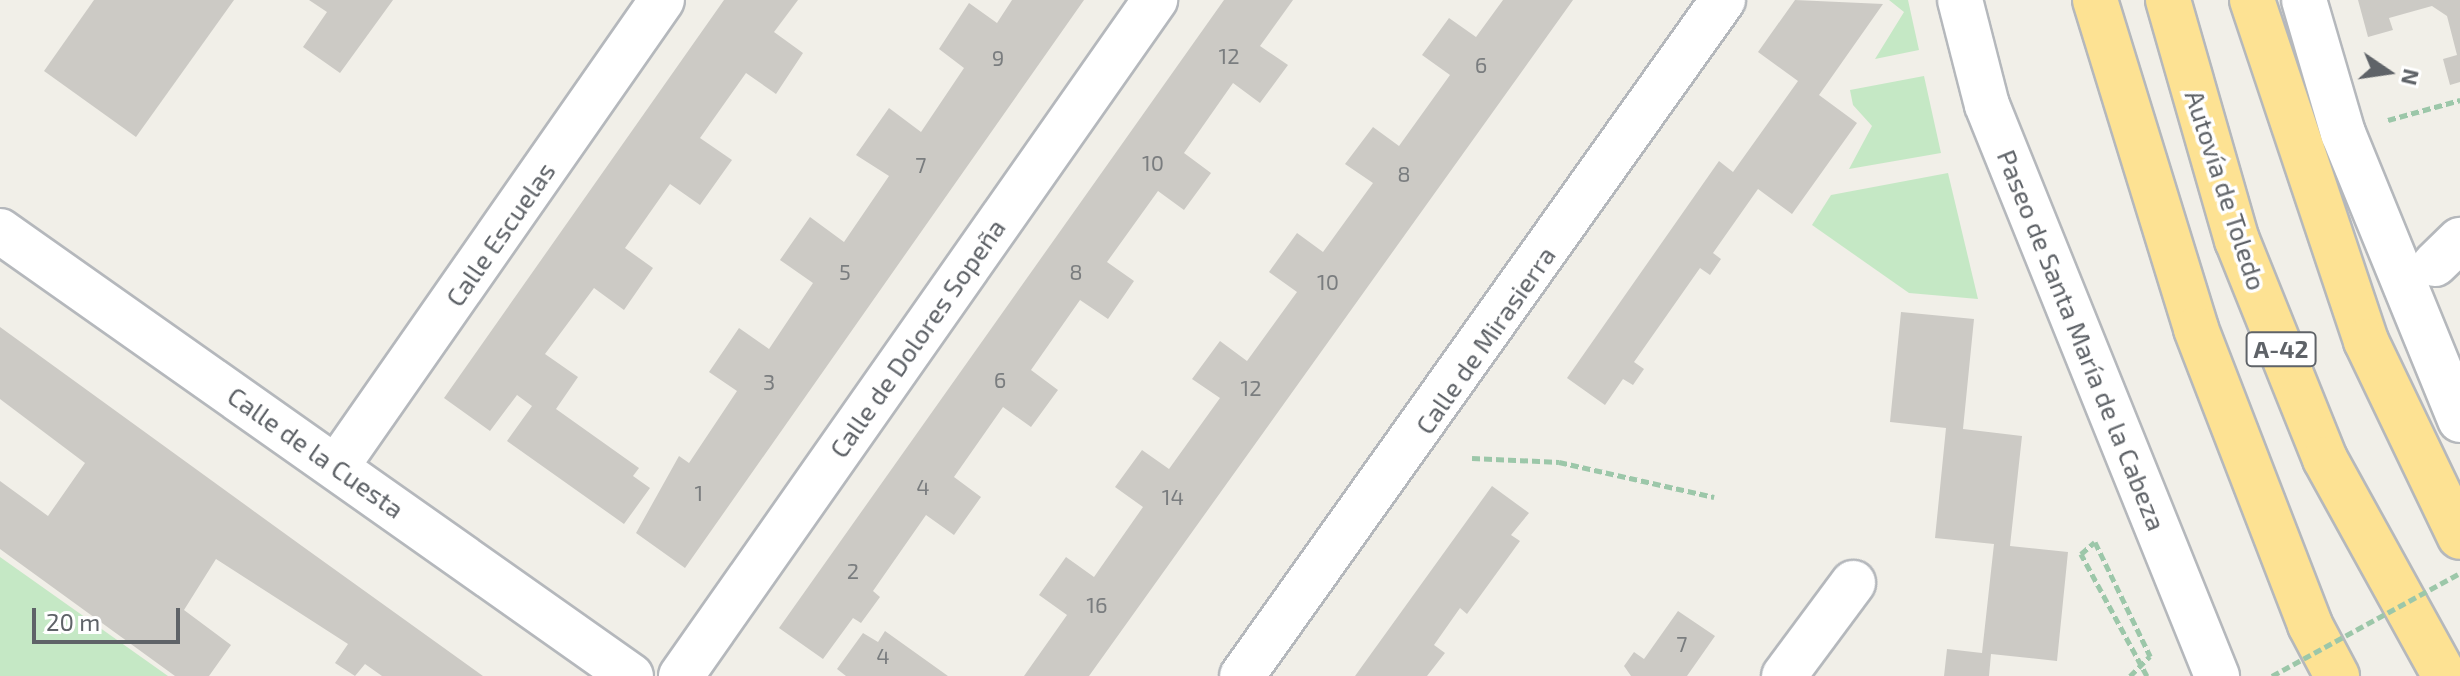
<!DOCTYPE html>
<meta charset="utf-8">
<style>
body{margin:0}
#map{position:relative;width:2460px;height:676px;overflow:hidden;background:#f1efe8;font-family:"Exo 2",sans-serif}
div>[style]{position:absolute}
.green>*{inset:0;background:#c5e8c5}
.building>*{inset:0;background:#cccac5}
.path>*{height:5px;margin-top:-2.5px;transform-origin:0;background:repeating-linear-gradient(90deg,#9cc7a9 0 8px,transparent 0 12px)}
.roads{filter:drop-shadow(2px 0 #b5b8bc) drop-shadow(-2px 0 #b5b8bc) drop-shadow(0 2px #b5b8bc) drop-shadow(0 -2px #b5b8bc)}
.minor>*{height:44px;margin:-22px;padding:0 22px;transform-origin:22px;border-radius:22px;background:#fff}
.highway>*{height:44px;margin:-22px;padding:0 22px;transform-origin:22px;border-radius:22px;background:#fde293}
.path-bridge>*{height:5px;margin-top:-2.5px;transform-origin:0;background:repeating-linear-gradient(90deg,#9cc7a9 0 8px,transparent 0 12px)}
span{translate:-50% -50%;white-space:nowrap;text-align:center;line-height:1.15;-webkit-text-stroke:7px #fff;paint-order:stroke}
.number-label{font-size:22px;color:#7a7d7f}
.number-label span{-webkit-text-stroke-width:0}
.shield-label span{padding:2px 6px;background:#fff;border:2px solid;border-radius:6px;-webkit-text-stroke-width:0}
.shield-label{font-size:24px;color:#5f6368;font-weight:700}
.street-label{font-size:26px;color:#5f6368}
.north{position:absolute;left:2348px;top:32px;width:80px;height:80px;-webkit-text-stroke:6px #fff;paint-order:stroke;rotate:103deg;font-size:22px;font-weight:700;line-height:32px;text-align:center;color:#5f6368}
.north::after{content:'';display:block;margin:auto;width:28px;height:36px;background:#5f6368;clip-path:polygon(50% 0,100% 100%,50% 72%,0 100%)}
.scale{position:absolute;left:32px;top:608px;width:148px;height:36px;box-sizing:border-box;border:4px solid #5f6368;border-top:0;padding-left:10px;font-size:24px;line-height:28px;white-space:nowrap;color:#5f6368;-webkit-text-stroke:6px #fff;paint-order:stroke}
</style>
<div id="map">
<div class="green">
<i style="clip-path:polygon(1889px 0,1908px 0,1919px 50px,1875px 59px,1904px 12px)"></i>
<i style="clip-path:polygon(1924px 76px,1941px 153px,1849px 169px,1872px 126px,1853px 105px,1850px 90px)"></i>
<i style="clip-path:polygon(1948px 173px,1978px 299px,1909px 293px,1812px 225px,1831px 195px)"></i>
<i style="clip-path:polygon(0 557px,168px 676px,0 676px)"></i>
</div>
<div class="building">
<i style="clip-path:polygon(94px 0,234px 0,136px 137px,44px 71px)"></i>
<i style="clip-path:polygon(309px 0,393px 0,340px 73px,303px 47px,327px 12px)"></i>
<i style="clip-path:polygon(724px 0,798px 0,774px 32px,803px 53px,776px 94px,746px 73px,700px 138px,732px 160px,700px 205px,670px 184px,625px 248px,653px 268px,624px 310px,594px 288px,545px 354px,578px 377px,556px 409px,639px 468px,633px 476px,650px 488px,624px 524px,507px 441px,532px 406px,517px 395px,490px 431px,444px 398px)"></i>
<i style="clip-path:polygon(1012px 0,1084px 0,685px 568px,636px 533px,679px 456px,689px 463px,737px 391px,709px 372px,739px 328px,769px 349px,813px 283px,780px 260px,810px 217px,844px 242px,889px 176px,856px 155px,889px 108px,921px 132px,964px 68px,939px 49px,969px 3px,997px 23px)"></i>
<i style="clip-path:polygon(1224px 0,1293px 0,1260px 46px,1288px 65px,1260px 103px,1233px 83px,1184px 153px,1211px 173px,1184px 210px,1158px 191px,1107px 262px,1134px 281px,1108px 319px,1080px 300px,1031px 370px,1058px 390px,1031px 427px,1003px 407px,954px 477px,981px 497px,954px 535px,926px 515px,873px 591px,880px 597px,861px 623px,853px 618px,823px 659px,779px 628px)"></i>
<i style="clip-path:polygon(1503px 0,1573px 0,1089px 676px,1024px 676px,1067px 615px,1039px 595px,1066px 557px,1094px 577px,1143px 507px,1115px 487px,1142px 450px,1169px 469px,1220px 398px,1192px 379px,1220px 341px,1247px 361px,1297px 292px,1269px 272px,1297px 233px,1323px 252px,1373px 183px,1345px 164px,1373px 127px,1399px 146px,1450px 75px,1422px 55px,1449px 18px,1476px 37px)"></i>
<i style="clip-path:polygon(1795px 0,1883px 4px,1819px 95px,1857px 123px,1792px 214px,1758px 189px,1713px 253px,1721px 259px,1710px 275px,1700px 268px,1634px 362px,1644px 369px,1633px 385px,1623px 379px,1605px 405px,1567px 378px,1719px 161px,1733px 172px,1798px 81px,1758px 52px)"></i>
<i style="clip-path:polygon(2358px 0,2460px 0,2460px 82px,2450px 85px,2443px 59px,2457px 55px,2447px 16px,2432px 6px,2389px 18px,2393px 30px,2368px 37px)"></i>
<i style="clip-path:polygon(1901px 312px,1974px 319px,1963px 429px,2022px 436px,2010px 546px,2068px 552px,2057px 661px,1991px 654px,1989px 676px,1944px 676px,1947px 649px,1982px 653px,1994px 544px,1935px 538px,1946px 428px,1890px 422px)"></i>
<i style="clip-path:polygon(0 327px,302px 546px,483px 676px,382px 676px,365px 664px,355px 676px,335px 663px,348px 644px,216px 559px,184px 610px,231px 645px,209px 676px,175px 676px,0 549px,0 481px,48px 516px,85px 463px,0 399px)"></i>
<i style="clip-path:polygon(1492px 486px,1529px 513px,1511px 535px,1520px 541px,1467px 614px,1460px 608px,1434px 645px,1445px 653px,1427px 676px,1355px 676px)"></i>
<i style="clip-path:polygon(1678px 611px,1715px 636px,1687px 676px,1631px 676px,1624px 666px,1634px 652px,1644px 659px)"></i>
<i style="clip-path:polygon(885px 631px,948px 676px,846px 676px,837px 669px,863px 633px,878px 642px)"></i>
</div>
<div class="path">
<i style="left:2388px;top:120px;width:75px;rotate:-15.5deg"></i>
<i style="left:1472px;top:458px;width:87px;rotate:2.6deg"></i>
<i style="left:1559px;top:462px;width:159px;rotate:12.7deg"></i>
<i style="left:2130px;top:676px;width:28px;rotate:-45deg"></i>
</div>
<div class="roads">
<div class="minor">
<i style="left:1960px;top:0;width:108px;rotate:75.6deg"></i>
<i style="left:1987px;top:105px;width:616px;rotate:68.06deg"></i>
<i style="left:2304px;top:0;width:139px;rotate:73.7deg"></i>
<i style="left:2343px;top:133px;width:310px;rotate:67.8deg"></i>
<i style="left:0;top:231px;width:772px;rotate:35.19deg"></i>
<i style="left:2435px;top:264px;width:35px;rotate:-44deg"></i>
<i style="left:337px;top:466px;width:568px;rotate:-55.11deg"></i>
<i style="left:681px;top:676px;width:826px;rotate:-54.96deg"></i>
<i style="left:1242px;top:676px;width:830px;rotate:-54.57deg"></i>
<i style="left:1784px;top:676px;width:116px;rotate:-53.4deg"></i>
</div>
<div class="highway">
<i style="left:2095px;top:0;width:344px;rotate:72.9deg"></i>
<i style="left:2196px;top:329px;width:317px;rotate:68.9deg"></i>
<i style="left:2310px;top:625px;width:58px;rotate:62.1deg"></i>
<i style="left:2168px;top:0;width:250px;rotate:74deg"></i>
<i style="left:2237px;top:240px;width:236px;rotate:68.1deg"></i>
<i style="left:2325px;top:459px;width:248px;rotate:61.1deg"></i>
<i style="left:2252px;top:0;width:360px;rotate:71.5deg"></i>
<i style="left:2366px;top:341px;width:217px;rotate:64.4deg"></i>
</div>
</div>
<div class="path-bridge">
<i style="left:2147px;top:676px;width:139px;rotate:-118.4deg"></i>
<i style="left:2081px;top:554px;width:18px;rotate:-41deg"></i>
<i style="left:2095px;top:542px;width:127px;rotate:64.2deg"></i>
<i style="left:2272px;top:676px;width:214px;rotate:-28.7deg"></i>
</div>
<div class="number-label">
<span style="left:1229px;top:56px">12</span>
<span style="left:998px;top:58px">9</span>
<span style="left:1481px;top:65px">6</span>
<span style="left:1153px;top:163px">10</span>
<span style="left:921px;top:165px">7</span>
<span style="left:1404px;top:174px">8</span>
<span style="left:845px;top:272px">5</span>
<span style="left:1076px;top:272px">8</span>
<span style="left:1328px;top:282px">10</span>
<span style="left:1000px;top:380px">6</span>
<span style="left:769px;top:382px">3</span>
<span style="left:1251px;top:388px">12</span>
<span style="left:923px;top:487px">4</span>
<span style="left:699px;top:493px">1</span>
<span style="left:1173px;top:497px">14</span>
<span style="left:853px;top:571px">2</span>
<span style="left:1097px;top:605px">16</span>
<span style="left:1682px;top:644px">7</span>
<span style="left:883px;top:656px">4</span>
</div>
<div class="shield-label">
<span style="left:2281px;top:349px">A-42</span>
</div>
<div class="street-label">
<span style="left:2226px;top:190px;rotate:72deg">Autovía de Toledo</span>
<span style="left:500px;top:234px;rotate:-55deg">Calle Escuelas</span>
<span style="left:917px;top:338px;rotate:-55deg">Calle de Dolores Sopeña</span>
<span style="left:1485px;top:340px;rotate:-55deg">Calle de Mirasierra</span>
<span style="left:2082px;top:340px;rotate:68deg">Paseo de Santa María de la Cabeza</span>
<span style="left:316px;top:452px;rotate:35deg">Calle de la Cuesta</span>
</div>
<div class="north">N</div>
<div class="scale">20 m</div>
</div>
